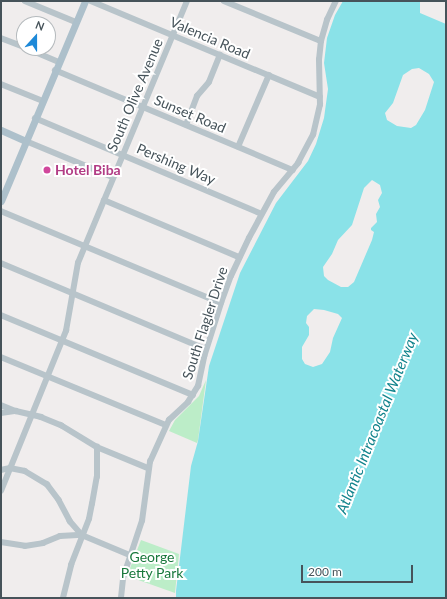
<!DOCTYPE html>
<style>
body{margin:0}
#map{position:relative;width:447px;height:599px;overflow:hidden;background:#f0eded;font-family:Lato,sans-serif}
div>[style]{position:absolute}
.green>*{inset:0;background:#bcedc8}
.water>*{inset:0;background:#8ae2e8}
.minor>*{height:5.5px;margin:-2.75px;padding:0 2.75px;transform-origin:2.75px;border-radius:2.75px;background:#b8c4ca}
.major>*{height:7px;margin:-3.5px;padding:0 3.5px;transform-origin:3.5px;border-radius:3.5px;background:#adc0cb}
.dots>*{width:11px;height:11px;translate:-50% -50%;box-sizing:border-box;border:2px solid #fff;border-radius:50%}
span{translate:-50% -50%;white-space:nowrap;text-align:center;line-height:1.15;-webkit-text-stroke:4px #fff;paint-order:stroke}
.street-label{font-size:14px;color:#46535a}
.hotel-label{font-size:14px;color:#b23c85;font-weight:700}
.left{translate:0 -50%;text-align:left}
.park-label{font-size:14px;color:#19783c}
.water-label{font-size:15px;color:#11838c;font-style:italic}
.frame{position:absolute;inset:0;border:2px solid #46535a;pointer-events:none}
.north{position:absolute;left:16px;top:16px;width:40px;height:40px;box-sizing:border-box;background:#fff;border:1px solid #b5babd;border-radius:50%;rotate:21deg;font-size:11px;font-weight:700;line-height:16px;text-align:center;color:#46535a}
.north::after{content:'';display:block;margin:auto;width:14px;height:18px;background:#1e89d8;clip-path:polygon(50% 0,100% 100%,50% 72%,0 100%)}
.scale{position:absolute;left:301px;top:565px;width:112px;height:18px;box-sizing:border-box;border:2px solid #46535a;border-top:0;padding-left:5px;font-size:12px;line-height:14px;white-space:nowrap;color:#46535a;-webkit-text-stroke:3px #fff;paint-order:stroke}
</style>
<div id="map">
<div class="green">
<i style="clip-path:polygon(206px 380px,198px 440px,197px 443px,169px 431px,175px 420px,199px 396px)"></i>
<i style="clip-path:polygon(141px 540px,179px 554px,175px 593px,127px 576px)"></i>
</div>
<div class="water">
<i style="clip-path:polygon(evenodd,343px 1px,420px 1px,420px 13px,446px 24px,446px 598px,176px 598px,176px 591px,191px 466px,198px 441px,209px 366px,240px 273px,276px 203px,308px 161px,316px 144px,324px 118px,328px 89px,324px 63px,327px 38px,335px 15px,343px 1px,419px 68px,429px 74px,434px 82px,425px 110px,416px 125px,411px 128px,397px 126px,387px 120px,385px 113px,393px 103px,403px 75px,412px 69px,419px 68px,343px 1px,372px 180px,380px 185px,382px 193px,378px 200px,380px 207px,376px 214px,377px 222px,371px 228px,371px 230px,374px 232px,372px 240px,354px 282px,348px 287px,341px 287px,328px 280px,324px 276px,323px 267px,332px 254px,338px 240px,352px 225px,364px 188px,372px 180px,343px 1px,314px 309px,324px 310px,338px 314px,342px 318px,333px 338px,330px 352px,322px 364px,313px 367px,305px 364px,302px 359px,302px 347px,309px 335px,309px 327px,306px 323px,307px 316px,314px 309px)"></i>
</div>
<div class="minor">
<i style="left:25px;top:1px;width:55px;rotate:22.4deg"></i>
<i style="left:91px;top:1px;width:248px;rotate:22.7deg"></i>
<i style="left:224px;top:1px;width:105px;rotate:22.4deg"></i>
<i style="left:1px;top:38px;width:25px;rotate:21deg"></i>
<i style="left:26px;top:48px;width:36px;rotate:23deg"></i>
<i style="left:55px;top:70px;width:258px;rotate:22.8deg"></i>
<i style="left:1px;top:84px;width:45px;rotate:22deg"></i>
<i style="left:35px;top:118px;width:246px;rotate:22.9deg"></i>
<i style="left:186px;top:125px;width:31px;rotate:-69deg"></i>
<i style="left:197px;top:96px;width:18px;rotate:-49deg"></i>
<i style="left:209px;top:82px;width:29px;rotate:-68deg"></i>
<i style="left:26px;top:141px;width:94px;rotate:22.5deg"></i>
<i style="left:238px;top:147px;width:78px;rotate:-66.7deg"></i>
<i style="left:104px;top:200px;width:147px;rotate:22.9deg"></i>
<i style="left:1px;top:211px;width:238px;rotate:22.7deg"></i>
<i style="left:1px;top:263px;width:222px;rotate:22.8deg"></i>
<i style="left:1px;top:315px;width:208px;rotate:22.6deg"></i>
<i style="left:1px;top:357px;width:178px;rotate:22.4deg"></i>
<i style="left:1px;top:405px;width:16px;rotate:22deg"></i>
<i style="left:1px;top:413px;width:15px;rotate:-8deg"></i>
<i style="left:16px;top:411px;width:26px;rotate:13deg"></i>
<i style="left:41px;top:417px;width:22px;rotate:22deg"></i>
<i style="left:61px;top:425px;width:42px;rotate:31.4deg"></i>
<i style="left:97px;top:447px;width:55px;rotate:22.4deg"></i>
<i style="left:1px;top:470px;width:9px;rotate:-13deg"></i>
<i style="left:10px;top:468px;width:15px;rotate:11deg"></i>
<i style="left:25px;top:471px;width:26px;rotate:31deg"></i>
<i style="left:47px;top:484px;width:20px;rotate:53deg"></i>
<i style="left:59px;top:500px;width:24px;rotate:62deg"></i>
<i style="left:70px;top:521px;width:18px;rotate:49deg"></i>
<i style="left:1px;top:491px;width:173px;rotate:-67.9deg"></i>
<i style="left:66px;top:331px;width:69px;rotate:-80deg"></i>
<i style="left:78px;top:263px;width:284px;rotate:-67.4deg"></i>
<i style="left:1px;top:542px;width:24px;rotate:9deg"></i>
<i style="left:25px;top:546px;width:18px;rotate:-9deg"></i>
<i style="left:43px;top:543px;width:18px;rotate:-22deg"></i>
<i style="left:60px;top:536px;width:22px;rotate:-3deg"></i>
<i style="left:82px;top:535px;width:52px;rotate:22.6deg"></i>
<i style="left:63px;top:598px;width:34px;rotate:-76deg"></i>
<i style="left:71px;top:565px;width:49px;rotate:-68.6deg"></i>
<i style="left:89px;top:519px;width:15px;rotate:-79deg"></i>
<i style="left:92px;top:504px;width:27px;rotate:-80deg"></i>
<i style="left:97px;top:477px;width:30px;rotate:-90deg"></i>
<i style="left:121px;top:598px;width:20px;rotate:-84deg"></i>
<i style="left:123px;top:578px;width:60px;rotate:-71.6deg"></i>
<i style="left:142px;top:521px;width:60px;rotate:-82.3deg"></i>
<i style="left:150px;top:462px;width:46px;rotate:-65.7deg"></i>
<i style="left:169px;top:420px;width:26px;rotate:-43deg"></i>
<i style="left:188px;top:402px;width:19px;rotate:-58deg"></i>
<i style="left:198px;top:386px;width:30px;rotate:-78deg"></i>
<i style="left:204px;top:357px;width:57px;rotate:-72.5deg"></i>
<i style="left:221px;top:303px;width:29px;rotate:-70deg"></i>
<i style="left:231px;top:276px;width:42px;rotate:-64.7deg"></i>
<i style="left:249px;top:238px;width:52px;rotate:-61.5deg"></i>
<i style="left:274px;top:192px;width:38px;rotate:-50deg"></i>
<i style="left:298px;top:163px;width:32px;rotate:-62deg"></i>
<i style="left:313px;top:135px;width:31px;rotate:-77deg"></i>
<i style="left:320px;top:105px;width:45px;rotate:-91.3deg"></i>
<i style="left:319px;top:60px;width:19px;rotate:-84deg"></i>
<i style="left:321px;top:41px;width:22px;rotate:-74deg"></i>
<i style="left:327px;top:20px;width:21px;rotate:-65deg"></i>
</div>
<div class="major">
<i style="left:1px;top:130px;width:27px;rotate:24deg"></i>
<i style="left:1px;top:201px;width:217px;rotate:-67.2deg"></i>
</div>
<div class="dots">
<i style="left:47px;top:170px;background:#d1479c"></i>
</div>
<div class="street-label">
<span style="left:210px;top:38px;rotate:23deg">Valencia Road</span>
<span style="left:135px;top:95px;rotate:-67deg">South Olive Avenue</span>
<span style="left:190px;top:114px;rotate:23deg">Sunset Road</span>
<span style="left:176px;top:164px;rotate:23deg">Pershing Way</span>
<span style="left:205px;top:323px;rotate:-72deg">South Flagler Drive</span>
</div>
<div class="hotel-label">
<span class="left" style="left:55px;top:170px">Hotel Biba</span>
</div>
<div class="park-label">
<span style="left:152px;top:565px">George<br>Petty Park</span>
</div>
<div class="water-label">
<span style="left:377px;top:423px;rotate:-68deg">Atlantic Intracoastal Waterway</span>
</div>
<div class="frame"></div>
<div class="north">N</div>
<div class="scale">200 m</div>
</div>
